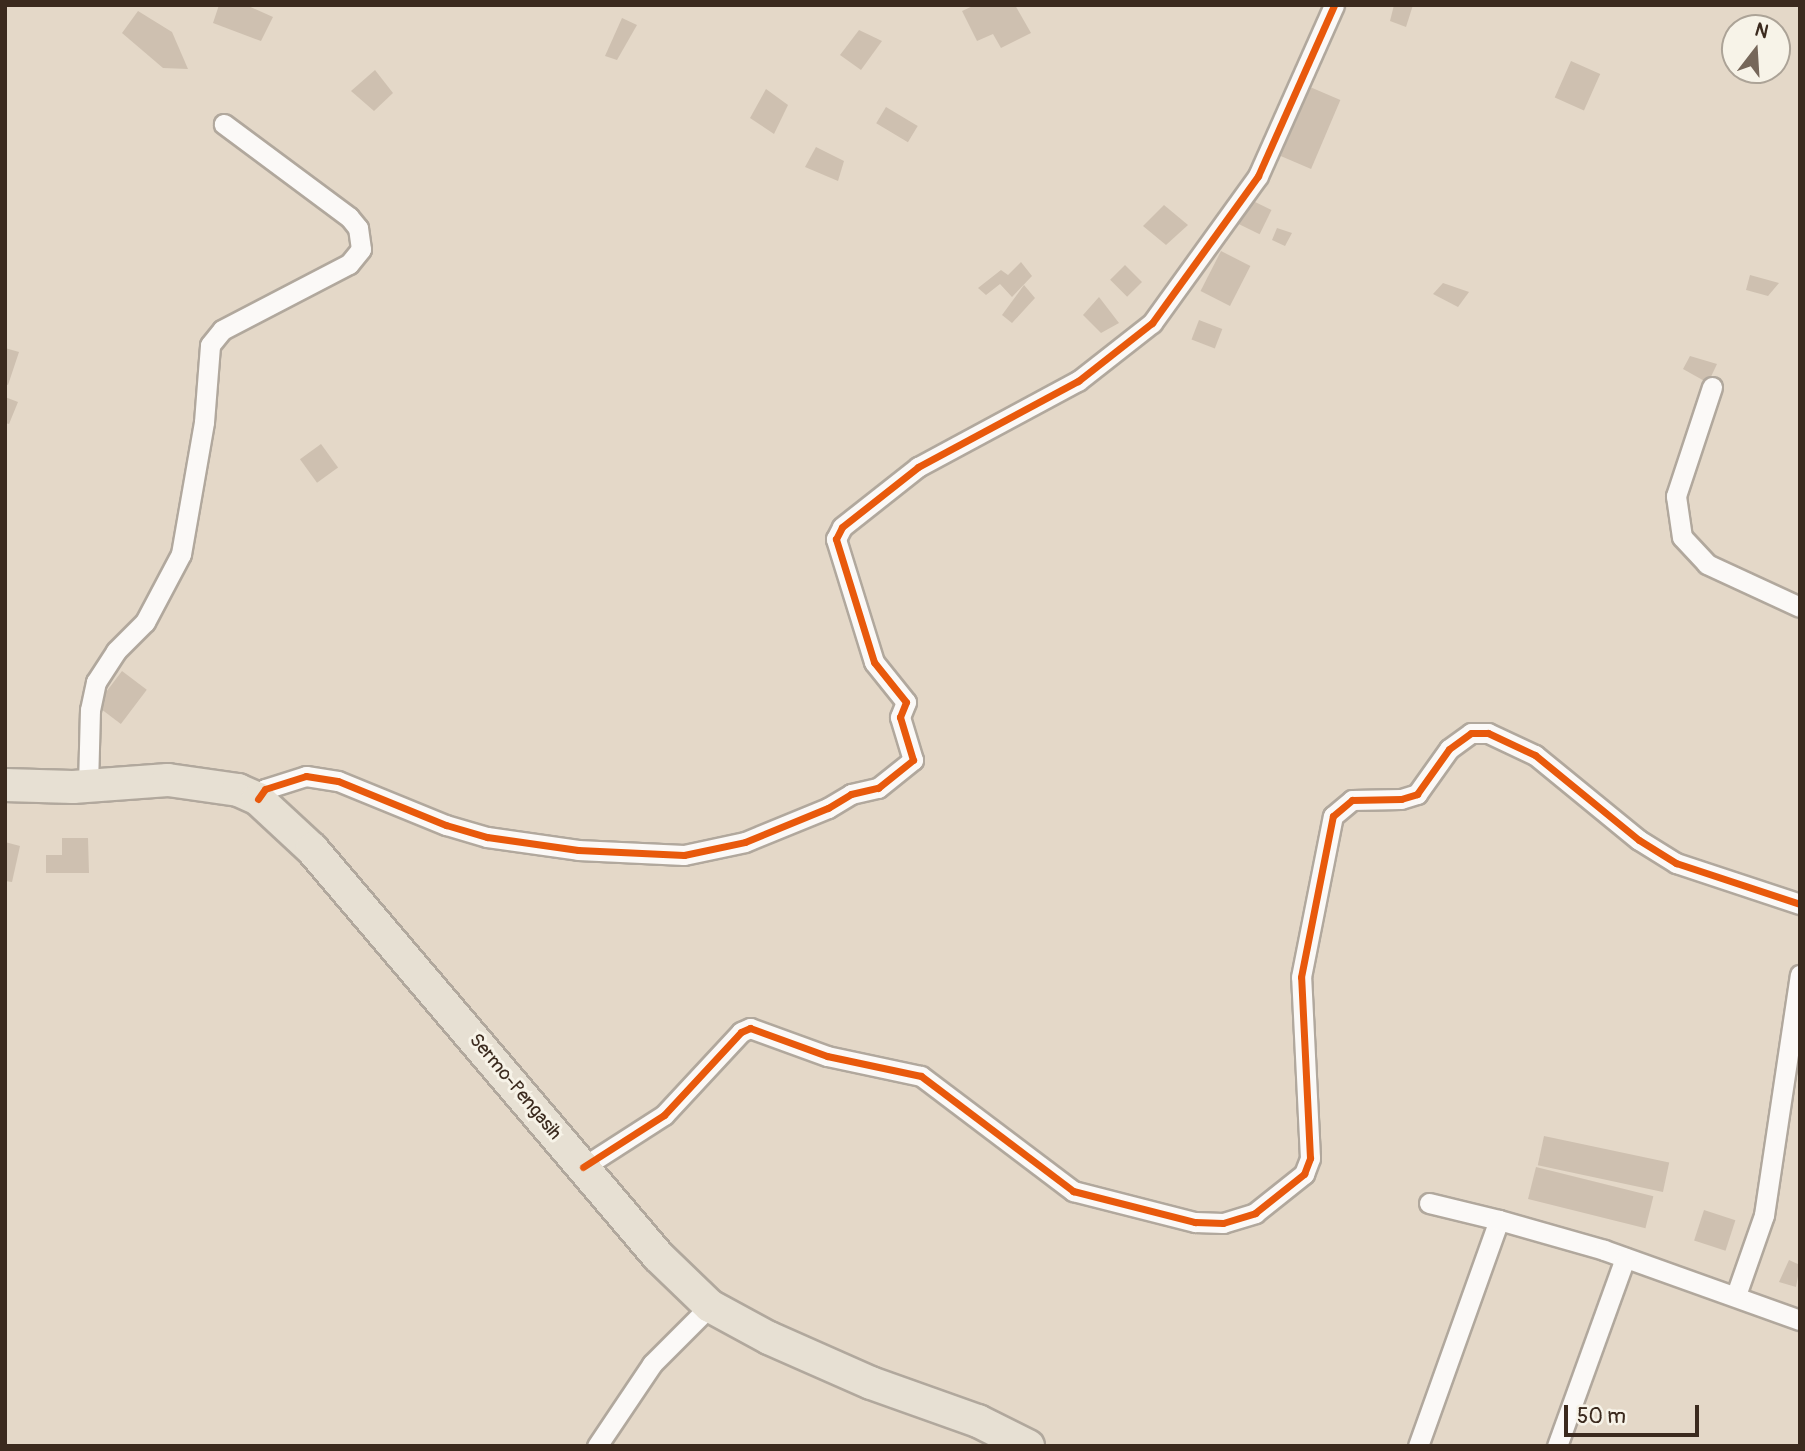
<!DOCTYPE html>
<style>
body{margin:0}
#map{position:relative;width:1805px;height:1451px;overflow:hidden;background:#e4d8c8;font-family:Pangolin,sans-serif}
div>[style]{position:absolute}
.building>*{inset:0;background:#cec0b0;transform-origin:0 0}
.roads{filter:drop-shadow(2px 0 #b1a89d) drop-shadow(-2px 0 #b1a89d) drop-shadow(0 2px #b1a89d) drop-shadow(0 -2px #b1a89d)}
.street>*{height:19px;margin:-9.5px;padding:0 9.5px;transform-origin:9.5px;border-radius:9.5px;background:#fbf9f7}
.primary>*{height:32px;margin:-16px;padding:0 16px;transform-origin:16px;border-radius:16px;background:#e7e0d3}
.cycleway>*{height:7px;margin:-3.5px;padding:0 3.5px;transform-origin:3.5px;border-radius:3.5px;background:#e8590c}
span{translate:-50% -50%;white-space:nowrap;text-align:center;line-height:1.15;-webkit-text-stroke:6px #f7f3e8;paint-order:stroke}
.street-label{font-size:19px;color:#3b2a1e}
.frame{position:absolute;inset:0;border:7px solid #3b2a1e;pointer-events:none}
.north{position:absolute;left:1721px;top:14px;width:70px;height:70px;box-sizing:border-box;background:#f7f3e8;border:2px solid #aca397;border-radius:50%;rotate:17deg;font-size:19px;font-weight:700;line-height:28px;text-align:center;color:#3b2a1e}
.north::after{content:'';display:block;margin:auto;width:24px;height:32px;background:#76675a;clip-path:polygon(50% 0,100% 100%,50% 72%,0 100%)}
.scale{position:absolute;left:1564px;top:1405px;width:135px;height:32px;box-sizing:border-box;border:4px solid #3b2a1e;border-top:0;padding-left:9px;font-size:21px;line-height:24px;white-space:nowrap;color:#3b2a1e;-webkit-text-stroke:5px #f7f3e8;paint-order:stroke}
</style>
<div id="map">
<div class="building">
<i style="clip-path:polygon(219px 5px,246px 5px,273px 17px,261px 41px,213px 23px)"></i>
<i style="clip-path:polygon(975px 5px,1015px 5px,1031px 33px,1001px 48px,993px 34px,977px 41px,962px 11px)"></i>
<i style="clip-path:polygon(1394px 5px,1413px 5px,1406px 27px,1390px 21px)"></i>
<i style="clip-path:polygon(138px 11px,172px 32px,188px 69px,163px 68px,122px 33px)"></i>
<i style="clip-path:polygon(622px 18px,637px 25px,617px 60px,605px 56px)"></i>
<i style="clip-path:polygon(859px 30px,882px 41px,861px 70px,840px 55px)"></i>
<i style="left:1571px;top:61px;width:32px;height:40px;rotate:24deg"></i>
<i style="clip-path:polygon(375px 70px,393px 93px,374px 111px,351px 91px)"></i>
<i style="left:1310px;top:87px;width:33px;height:75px;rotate:23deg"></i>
<i style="clip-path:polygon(766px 89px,788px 105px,774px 134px,750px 118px)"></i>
<i style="left:886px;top:107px;width:37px;height:19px;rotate:31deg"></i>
<i style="clip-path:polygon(816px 147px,844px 161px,838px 181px,805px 167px)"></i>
<i style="left:1249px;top:199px;width:25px;height:27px;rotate:26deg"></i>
<i style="clip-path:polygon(1164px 205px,1188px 225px,1166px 245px,1143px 226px)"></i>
<i style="clip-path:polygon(1277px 228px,1292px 233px,1285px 246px,1272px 240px)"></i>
<i style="left:1221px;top:251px;width:33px;height:45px;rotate:27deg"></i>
<i style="clip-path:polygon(1021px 262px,1032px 276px,1012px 297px,1000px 284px,986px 295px,978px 288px,1001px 270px,1008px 275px)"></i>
<i style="left:1125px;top:265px;width:24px;height:21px;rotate:45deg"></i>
<i style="clip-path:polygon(1750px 275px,1779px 283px,1768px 296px,1746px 290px)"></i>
<i style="clip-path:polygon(1443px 283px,1469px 292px,1458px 307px,1433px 294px)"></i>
<i style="clip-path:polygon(1024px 285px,1035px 298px,1012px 323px,1002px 315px)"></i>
<i style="clip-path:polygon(1099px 297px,1119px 323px,1101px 333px,1083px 315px)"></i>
<i style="left:1199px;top:320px;width:25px;height:21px;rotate:21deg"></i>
<i style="clip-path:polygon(5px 348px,19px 352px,8px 385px,5px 384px)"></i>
<i style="clip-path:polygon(1690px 356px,1717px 364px,1708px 383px,1683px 369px)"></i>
<i style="clip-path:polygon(5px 397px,18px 402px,9px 424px,5px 423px)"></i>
<i style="left:321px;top:444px;width:29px;height:26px;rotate:54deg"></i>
<i style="left:122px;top:671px;width:31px;height:43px;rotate:37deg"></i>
<i style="clip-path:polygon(62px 838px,88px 838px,89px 873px,46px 873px,46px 855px,62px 855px)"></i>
<i style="clip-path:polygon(5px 842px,20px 846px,12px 882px,5px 881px)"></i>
<i style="left:1544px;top:1136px;width:128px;height:30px;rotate:12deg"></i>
<i style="left:1536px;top:1167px;width:121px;height:33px;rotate:14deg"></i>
<i style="left:1704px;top:1210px;width:33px;height:32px;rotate:18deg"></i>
<i style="clip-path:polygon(1789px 1260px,1800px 1265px,1796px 1287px,1779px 1282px)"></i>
</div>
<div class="roads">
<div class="street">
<i style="left:1712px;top:387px;width:115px;rotate:108.3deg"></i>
<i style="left:1676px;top:496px;width:41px;rotate:81.7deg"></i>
<i style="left:1682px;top:537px;width:37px;rotate:47deg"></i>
<i style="left:1707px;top:564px;width:102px;rotate:24.8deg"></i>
<i style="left:88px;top:786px;width:76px;rotate:-88.5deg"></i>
<i style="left:90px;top:710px;width:29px;rotate:-78deg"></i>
<i style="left:96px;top:682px;width:37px;rotate:-57deg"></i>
<i style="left:116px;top:651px;width:41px;rotate:-45deg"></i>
<i style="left:145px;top:622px;width:77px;rotate:-62.1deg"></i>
<i style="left:181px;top:554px;width:134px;rotate:-80.1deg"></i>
<i style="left:204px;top:422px;width:77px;rotate:-85.5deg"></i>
<i style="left:210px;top:345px;width:19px;rotate:-51deg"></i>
<i style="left:222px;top:330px;width:143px;rotate:-27.5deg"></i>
<i style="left:349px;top:264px;width:19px;rotate:-51deg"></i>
<i style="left:361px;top:249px;width:21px;rotate:-98deg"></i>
<i style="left:358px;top:228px;width:14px;rotate:-129deg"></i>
<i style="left:349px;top:217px;width:156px;rotate:-143.4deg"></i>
<i style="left:258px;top:799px;width:12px;rotate:-55deg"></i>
<i style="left:265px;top:789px;width:43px;rotate:-17.6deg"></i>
<i style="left:306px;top:776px;width:32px;rotate:9deg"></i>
<i style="left:338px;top:781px;width:117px;rotate:22.2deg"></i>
<i style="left:446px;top:825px;width:43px;rotate:16.3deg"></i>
<i style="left:487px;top:837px;width:92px;rotate:8.1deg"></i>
<i style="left:578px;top:850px;width:106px;rotate:2.7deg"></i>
<i style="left:684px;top:855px;width:62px;rotate:-12deg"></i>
<i style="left:745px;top:842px;width:90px;rotate:-22.3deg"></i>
<i style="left:828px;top:808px;width:27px;rotate:-31deg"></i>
<i style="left:851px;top:794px;width:28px;rotate:-13deg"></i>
<i style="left:878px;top:788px;width:45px;rotate:-38.7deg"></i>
<i style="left:913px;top:760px;width:45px;rotate:-106.8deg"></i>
<i style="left:900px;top:717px;width:16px;rotate:-68deg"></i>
<i style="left:906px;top:702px;width:51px;rotate:-128.7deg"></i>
<i style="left:874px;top:662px;width:129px;rotate:-107.2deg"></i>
<i style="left:836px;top:539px;width:13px;rotate:-63deg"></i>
<i style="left:842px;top:527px;width:97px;rotate:-38.3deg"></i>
<i style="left:918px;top:467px;width:182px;rotate:-28.3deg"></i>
<i style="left:1078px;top:381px;width:94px;rotate:-38.1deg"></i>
<i style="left:1152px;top:323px;width:181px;rotate:-54.2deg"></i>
<i style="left:1258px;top:176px;width:187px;rotate:-66deg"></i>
<i style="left:583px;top:1167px;width:96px;rotate:-32.7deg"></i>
<i style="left:664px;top:1115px;width:113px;rotate:-47.1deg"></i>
<i style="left:741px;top:1032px;width:10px;rotate:-24deg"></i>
<i style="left:750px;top:1028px;width:82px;rotate:20deg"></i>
<i style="left:827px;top:1056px;width:96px;rotate:12deg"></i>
<i style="left:921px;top:1076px;width:191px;rotate:37.1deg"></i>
<i style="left:1073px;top:1191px;width:126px;rotate:14.3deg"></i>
<i style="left:1195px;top:1222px;width:28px;rotate:2deg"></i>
<i style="left:1223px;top:1223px;width:34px;rotate:-17deg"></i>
<i style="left:1255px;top:1213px;width:63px;rotate:-38.5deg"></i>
<i style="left:1304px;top:1174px;width:17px;rotate:-69deg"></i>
<i style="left:1310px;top:1158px;width:181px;rotate:-92.8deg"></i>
<i style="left:1301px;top:977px;width:164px;rotate:-78.8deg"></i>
<i style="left:1333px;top:816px;width:25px;rotate:-40deg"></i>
<i style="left:1352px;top:800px;width:49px;rotate:-1.2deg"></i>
<i style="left:1401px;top:799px;width:17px;rotate:-17deg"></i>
<i style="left:1417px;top:794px;width:55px;rotate:-54.6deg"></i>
<i style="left:1449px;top:749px;width:27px;rotate:-36deg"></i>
<i style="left:1471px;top:733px;width:17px"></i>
<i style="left:1488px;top:733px;width:52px;rotate:25.1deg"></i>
<i style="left:1535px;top:755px;width:134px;rotate:39.3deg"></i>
<i style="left:1639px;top:840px;width:44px;rotate:31.9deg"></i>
<i style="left:1676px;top:863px;width:131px;rotate:18.3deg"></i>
<i style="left:1429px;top:1203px;width:72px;rotate:13.7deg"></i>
<i style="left:1736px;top:1295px;width:85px;rotate:-70.7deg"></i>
<i style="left:1764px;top:1215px;width:243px;rotate:-81.5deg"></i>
<i style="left:597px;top:1446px;width:99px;rotate:-56.1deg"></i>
<i style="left:652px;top:1364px;width:82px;rotate:-45deg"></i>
<i style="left:1418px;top:1446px;width:240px;rotate:-70.3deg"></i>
<i style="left:1499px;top:1220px;width:109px;rotate:15.9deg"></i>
<i style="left:1604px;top:1250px;width:208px;rotate:19.7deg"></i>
<i style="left:1557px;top:1446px;width:200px;rotate:-70.1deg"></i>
</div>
<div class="primary">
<i style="left:5px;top:785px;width:68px;rotate:1.7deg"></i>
<i style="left:73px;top:787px;width:95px;rotate:-4.2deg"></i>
<i style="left:168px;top:780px;width:71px;rotate:8.1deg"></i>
<i style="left:238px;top:790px;width:22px;rotate:24deg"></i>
<i style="left:258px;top:799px;width:74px;rotate:42.8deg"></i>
<i style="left:312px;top:849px;width:534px;rotate:49.63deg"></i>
<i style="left:658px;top:1256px;width:72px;rotate:43.9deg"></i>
<i style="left:710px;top:1306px;width:67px;rotate:28.5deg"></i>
<i style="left:769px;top:1338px;width:111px;rotate:23.8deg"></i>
<i style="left:871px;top:1383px;width:114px;rotate:19.6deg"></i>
<i style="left:978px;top:1421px;width:56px;rotate:26.6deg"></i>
</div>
</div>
<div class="cycleway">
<i style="left:258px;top:799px;width:12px;rotate:-55deg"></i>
<i style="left:265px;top:789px;width:43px;rotate:-17.6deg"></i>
<i style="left:306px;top:776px;width:32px;rotate:9deg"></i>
<i style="left:338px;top:781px;width:117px;rotate:22.2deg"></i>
<i style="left:446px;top:825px;width:43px;rotate:16.3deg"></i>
<i style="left:487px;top:837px;width:92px;rotate:8.1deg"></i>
<i style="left:578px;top:850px;width:106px;rotate:2.7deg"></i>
<i style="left:684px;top:855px;width:62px;rotate:-12deg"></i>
<i style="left:745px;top:842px;width:90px;rotate:-22.3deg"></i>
<i style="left:828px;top:808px;width:27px;rotate:-31deg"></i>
<i style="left:851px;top:794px;width:28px;rotate:-13deg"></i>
<i style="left:878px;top:788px;width:45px;rotate:-38.7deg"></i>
<i style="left:913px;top:760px;width:45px;rotate:-106.8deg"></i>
<i style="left:900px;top:717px;width:16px;rotate:-68deg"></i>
<i style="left:906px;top:702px;width:51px;rotate:-128.7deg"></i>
<i style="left:874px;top:662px;width:129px;rotate:-107.2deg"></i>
<i style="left:836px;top:539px;width:13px;rotate:-63deg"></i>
<i style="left:842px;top:527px;width:97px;rotate:-38.3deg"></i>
<i style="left:918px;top:467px;width:182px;rotate:-28.3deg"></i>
<i style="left:1078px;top:381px;width:94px;rotate:-38.1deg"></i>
<i style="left:1152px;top:323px;width:181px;rotate:-54.2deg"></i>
<i style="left:1258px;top:176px;width:187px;rotate:-66deg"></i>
<i style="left:583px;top:1167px;width:96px;rotate:-32.7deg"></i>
<i style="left:664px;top:1115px;width:113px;rotate:-47.1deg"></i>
<i style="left:741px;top:1032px;width:10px;rotate:-24deg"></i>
<i style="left:750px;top:1028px;width:82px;rotate:20deg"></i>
<i style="left:827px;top:1056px;width:96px;rotate:12deg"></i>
<i style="left:921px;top:1076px;width:191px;rotate:37.1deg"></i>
<i style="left:1073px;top:1191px;width:126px;rotate:14.3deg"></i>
<i style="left:1195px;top:1222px;width:28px;rotate:2deg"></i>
<i style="left:1223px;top:1223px;width:34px;rotate:-17deg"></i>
<i style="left:1255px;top:1213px;width:63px;rotate:-38.5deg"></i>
<i style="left:1304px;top:1174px;width:17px;rotate:-69deg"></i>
<i style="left:1310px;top:1158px;width:181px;rotate:-92.8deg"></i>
<i style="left:1301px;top:977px;width:164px;rotate:-78.8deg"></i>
<i style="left:1333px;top:816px;width:25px;rotate:-40deg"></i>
<i style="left:1352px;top:800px;width:49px;rotate:-1.2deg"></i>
<i style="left:1401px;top:799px;width:17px;rotate:-17deg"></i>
<i style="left:1417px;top:794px;width:55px;rotate:-54.6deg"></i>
<i style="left:1449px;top:749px;width:27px;rotate:-36deg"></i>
<i style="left:1471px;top:733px;width:17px"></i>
<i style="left:1488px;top:733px;width:52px;rotate:25.1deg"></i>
<i style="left:1535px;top:755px;width:134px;rotate:39.3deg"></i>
<i style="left:1639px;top:840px;width:44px;rotate:31.9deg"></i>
<i style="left:1676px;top:863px;width:131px;rotate:18.3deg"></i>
</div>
<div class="street-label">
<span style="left:515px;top:1087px;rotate:50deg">Sermo-Pengasih</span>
</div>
<div class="frame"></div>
<div class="north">N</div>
<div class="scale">50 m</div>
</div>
